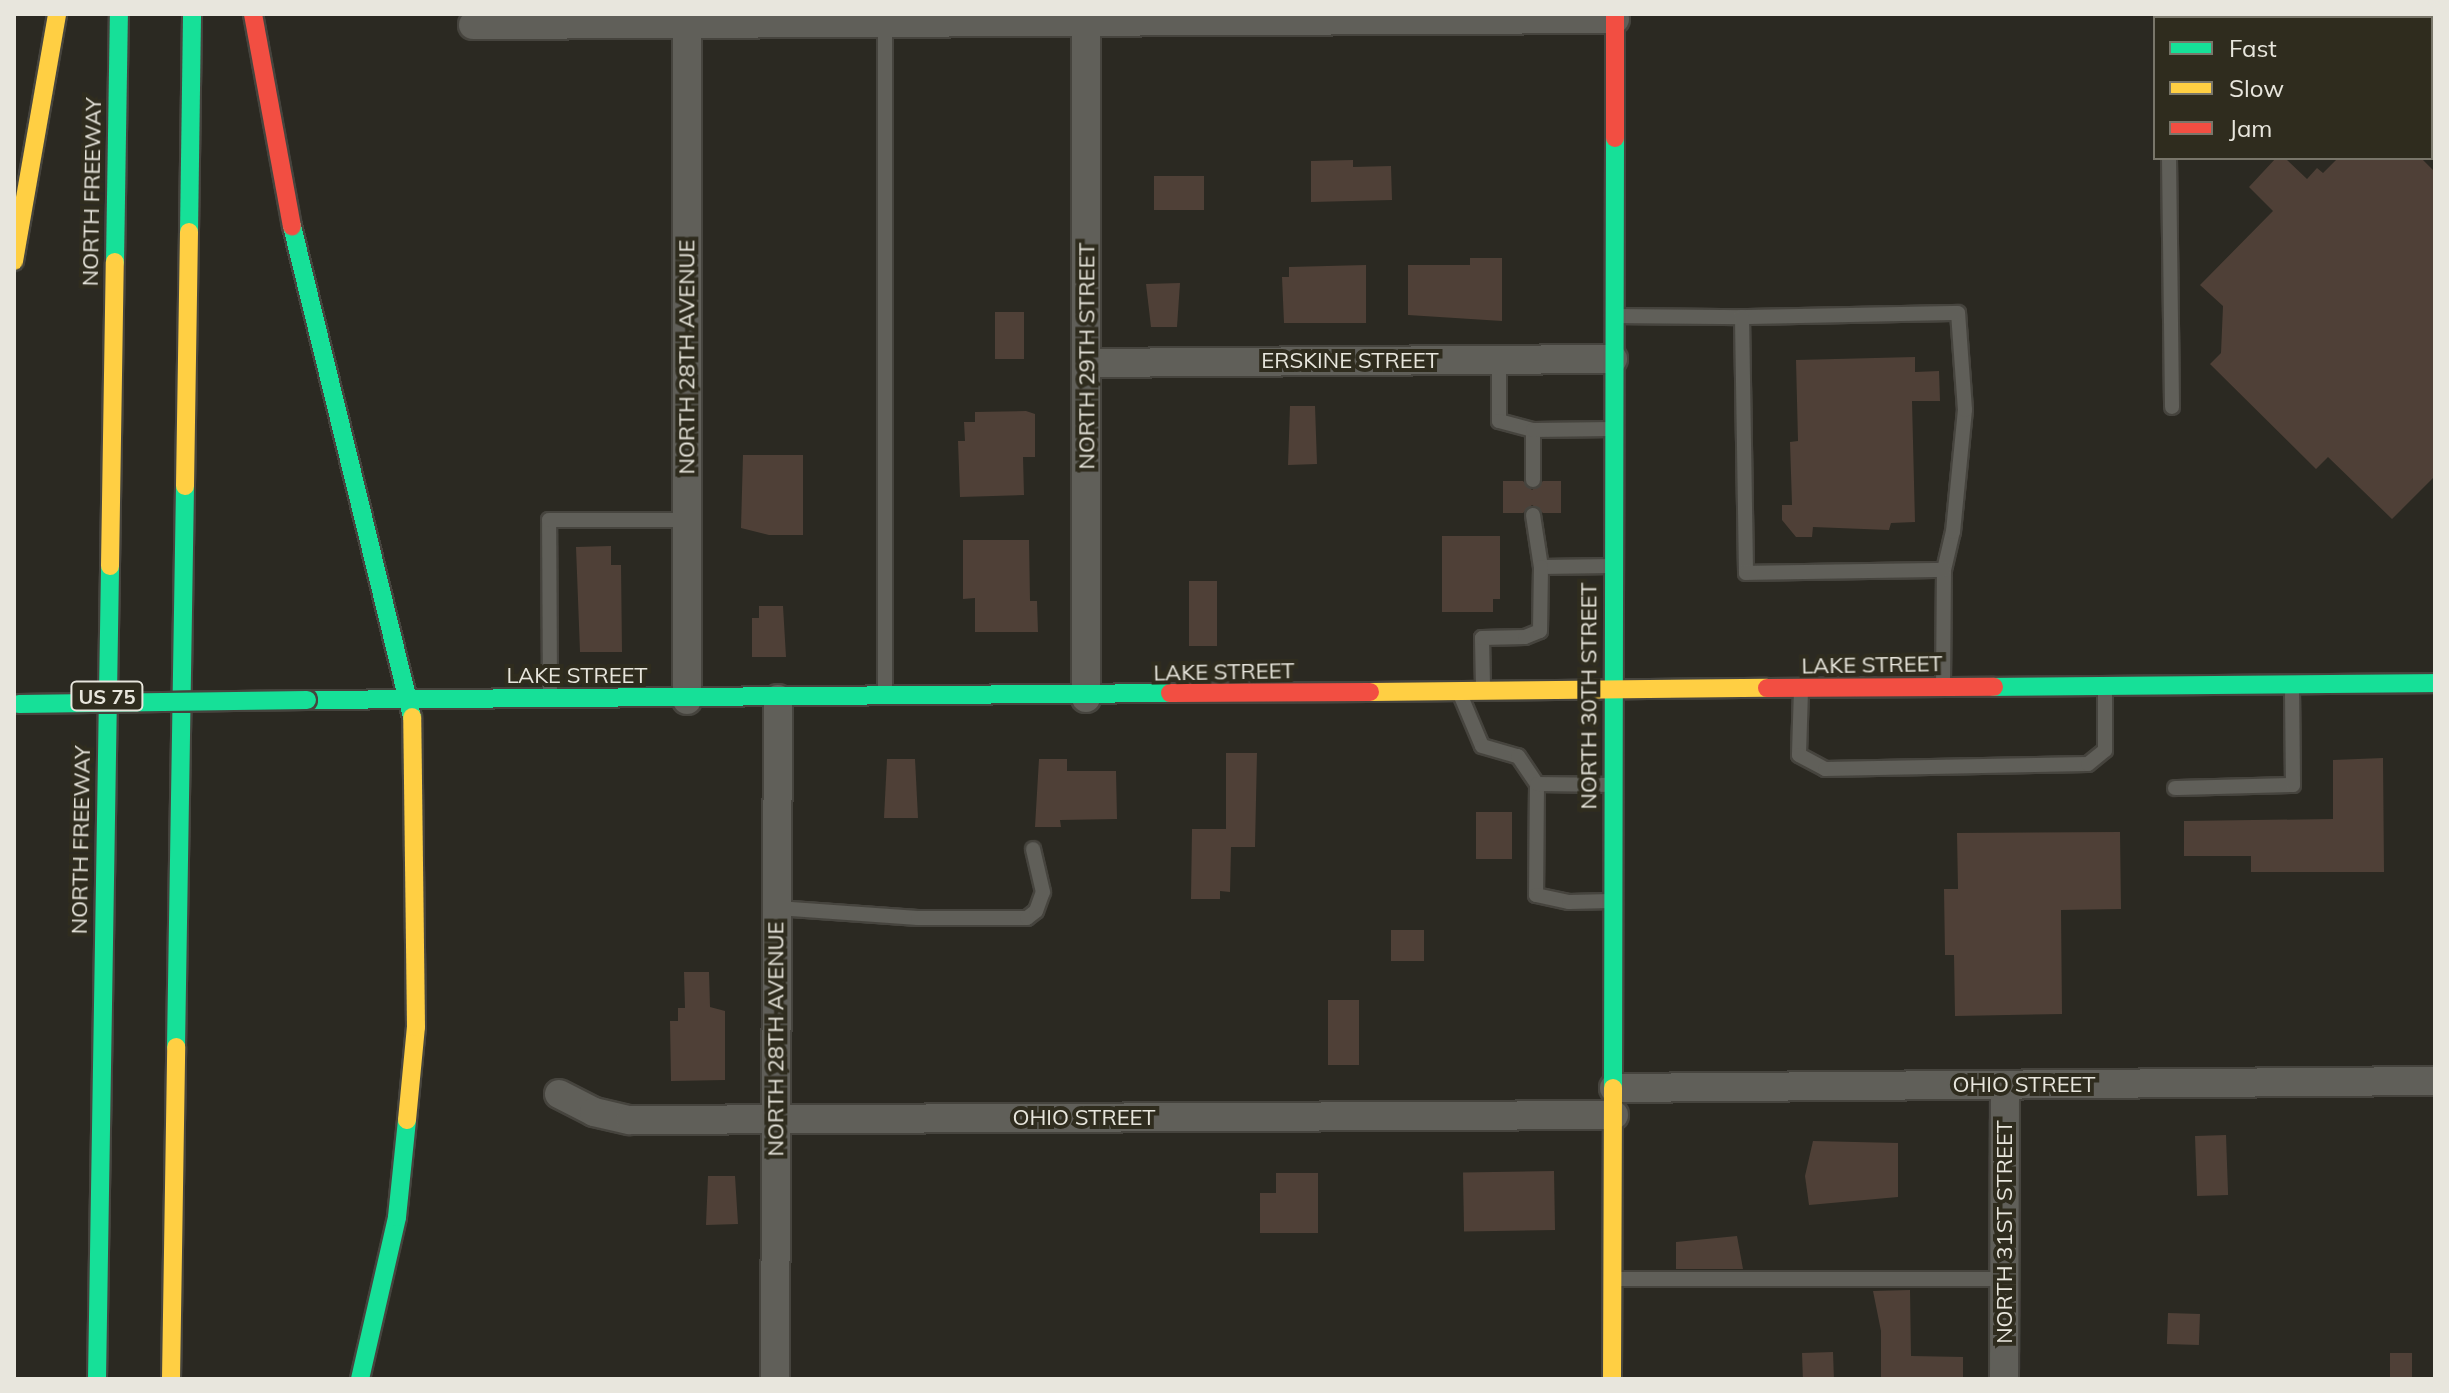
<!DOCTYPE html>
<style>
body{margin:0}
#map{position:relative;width:2449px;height:1393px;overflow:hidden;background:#2b2922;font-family:Mulish,sans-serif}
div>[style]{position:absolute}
.building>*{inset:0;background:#4f4037;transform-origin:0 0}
.roads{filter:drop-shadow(2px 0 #46443e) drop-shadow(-2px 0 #46443e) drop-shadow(0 2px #46443e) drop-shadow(0 -2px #46443e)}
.lane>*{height:14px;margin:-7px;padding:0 7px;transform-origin:7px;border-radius:7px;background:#605f59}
.street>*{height:28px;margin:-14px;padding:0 14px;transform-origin:14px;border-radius:14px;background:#605f59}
.fast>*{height:18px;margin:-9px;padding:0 9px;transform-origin:9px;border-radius:9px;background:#16e098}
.slow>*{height:18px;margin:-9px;padding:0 9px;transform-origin:9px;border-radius:9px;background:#ffcf43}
.jam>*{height:18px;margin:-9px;padding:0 9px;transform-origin:9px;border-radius:9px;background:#f24e42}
.bridges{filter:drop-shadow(2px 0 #46443e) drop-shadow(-2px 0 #46443e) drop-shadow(0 2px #46443e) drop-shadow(0 -2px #46443e)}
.fast-bridge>*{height:18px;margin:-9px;padding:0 9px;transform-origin:9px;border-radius:9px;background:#16e098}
span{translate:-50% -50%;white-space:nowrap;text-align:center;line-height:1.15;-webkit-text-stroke:8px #2f2c1e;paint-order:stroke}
.shield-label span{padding:2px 6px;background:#2f2c1e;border:2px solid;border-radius:6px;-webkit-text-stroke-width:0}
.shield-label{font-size:20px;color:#e8e6dd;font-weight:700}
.street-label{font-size:22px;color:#e8e6dd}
.frame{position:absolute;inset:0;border:16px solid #e8e6dd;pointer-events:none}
.legend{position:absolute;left:2153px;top:16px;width:280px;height:144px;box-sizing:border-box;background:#2f2c1e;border:2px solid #79766a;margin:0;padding:10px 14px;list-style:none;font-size:24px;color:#e8e6dd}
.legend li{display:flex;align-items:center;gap:16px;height:40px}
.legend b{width:40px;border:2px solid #79766a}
</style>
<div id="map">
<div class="building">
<i style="clip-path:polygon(2276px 158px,2285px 158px,2307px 179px,2317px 168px,2323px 173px,2338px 158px,2421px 158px,2435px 172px,2435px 476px,2392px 519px,2328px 457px,2316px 469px,2210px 364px,2221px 353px,2223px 306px,2200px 285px,2273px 211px,2249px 187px)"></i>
<i style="clip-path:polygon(1353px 160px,1353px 167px,1391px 166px,1392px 200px,1311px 202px,1311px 161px)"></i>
<i style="left:1154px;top:176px;width:50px;height:34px"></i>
<i style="clip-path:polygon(1470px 258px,1502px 258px,1502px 321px,1408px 315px,1408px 265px,1470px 265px)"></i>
<i style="clip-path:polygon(1366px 265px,1366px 323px,1284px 323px,1282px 277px,1289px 277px,1289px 267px)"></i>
<i style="clip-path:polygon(1180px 283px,1177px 327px,1151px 327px,1146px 284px)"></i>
<i style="left:995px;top:312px;width:29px;height:47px"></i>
<i style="clip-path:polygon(1915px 357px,1915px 372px,1939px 371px,1940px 401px,1912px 401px,1915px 522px,1891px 523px,1889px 530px,1813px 527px,1812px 537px,1796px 537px,1782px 520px,1782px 505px,1792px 505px,1790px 442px,1798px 441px,1796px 360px)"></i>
<i style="clip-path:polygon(1290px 406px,1315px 406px,1317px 464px,1288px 465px)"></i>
<i style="clip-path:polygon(1026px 411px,1035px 414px,1035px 457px,1023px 457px,1024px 495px,960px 497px,958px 441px,965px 441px,964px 422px,975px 422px,975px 412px)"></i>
<i style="clip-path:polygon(743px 455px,803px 455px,803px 535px,769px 535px,741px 528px)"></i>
<i style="clip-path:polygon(1503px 481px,1523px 481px,1532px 490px,1543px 481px,1561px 481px,1561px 513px,1543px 513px,1532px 505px,1523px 513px,1503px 513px)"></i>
<i style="clip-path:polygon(1442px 536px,1500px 536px,1500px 599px,1493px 599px,1493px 612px,1442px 612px)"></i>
<i style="clip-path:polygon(963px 540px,1029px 540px,1030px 601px,1037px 601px,1038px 632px,975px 632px,975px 598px,963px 599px)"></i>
<i style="clip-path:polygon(611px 546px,611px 565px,621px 565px,622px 652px,580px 652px,576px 547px)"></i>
<i style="left:1189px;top:581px;width:28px;height:65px"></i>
<i style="clip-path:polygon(759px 606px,783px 606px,786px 657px,752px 657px,752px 618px,759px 618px)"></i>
<i style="clip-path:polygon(1226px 753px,1257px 753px,1255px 847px,1231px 847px,1230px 892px,1220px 891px,1220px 899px,1191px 899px,1192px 829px,1226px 829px)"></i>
<i style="clip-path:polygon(2383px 758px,2384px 872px,2251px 872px,2251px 856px,2184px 856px,2184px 821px,2333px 819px,2333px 760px)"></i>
<i style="clip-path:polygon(887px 759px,915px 759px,918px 818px,884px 818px)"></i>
<i style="clip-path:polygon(1039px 759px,1067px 759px,1067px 771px,1116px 771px,1117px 819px,1060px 820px,1061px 827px,1035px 827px)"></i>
<i style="left:1476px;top:812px;width:36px;height:47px"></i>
<i style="clip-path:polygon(2120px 832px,2121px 909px,2061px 910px,2062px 1014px,1955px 1016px,1954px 955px,1945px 955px,1944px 889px,1958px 889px,1957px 833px)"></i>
<i style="left:1391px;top:930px;width:33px;height:31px"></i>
<i style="clip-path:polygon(684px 972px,709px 972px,710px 1007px,725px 1011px,725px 1080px,671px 1081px,670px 1021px,678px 1021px,678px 1008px,685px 1008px)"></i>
<i style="left:1328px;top:1000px;width:31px;height:65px"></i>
<i style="left:2226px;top:1135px;width:60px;height:31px;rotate:88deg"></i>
<i style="clip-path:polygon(1813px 1141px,1898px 1143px,1898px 1197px,1809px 1205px,1805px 1176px)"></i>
<i style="left:1554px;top:1171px;width:59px;height:91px;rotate:89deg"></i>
<i style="clip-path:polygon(1276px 1173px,1318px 1173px,1318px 1233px,1260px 1233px,1260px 1193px,1276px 1193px)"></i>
<i style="clip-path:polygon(708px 1176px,735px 1176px,738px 1224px,706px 1225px)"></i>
<i style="clip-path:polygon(1737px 1236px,1743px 1269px,1676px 1269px,1676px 1242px)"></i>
<i style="clip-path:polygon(1910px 1290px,1911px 1356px,1963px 1357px,1963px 1379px,1881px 1379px,1881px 1331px,1873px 1291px)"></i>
<i style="left:2168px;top:1313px;width:32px;height:31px;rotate:2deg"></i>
<i style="left:1833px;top:1352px;width:27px;height:31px;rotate:88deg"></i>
<i style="left:2390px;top:1353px;width:22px;height:26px"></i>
</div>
<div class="roads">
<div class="lane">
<i style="left:2168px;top:14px;width:4px;rotate:90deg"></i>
<i style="left:885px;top:22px;width:671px;rotate:90deg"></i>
<i style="left:2169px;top:158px;width:249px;rotate:89.3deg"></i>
<i style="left:1619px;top:316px;width:123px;rotate:0.5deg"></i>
<i style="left:1499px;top:360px;width:61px;rotate:90deg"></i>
<i style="left:1499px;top:421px;width:35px;rotate:15deg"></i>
<i style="left:1533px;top:480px;width:50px;rotate:-90deg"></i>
<i style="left:1533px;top:430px;width:80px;rotate:-0.7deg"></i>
<i style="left:1533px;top:515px;width:53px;rotate:81.3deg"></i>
<i style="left:1541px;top:567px;width:72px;rotate:-0.8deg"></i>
<i style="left:1943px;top:685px;width:115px;rotate:-89.5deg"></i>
<i style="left:1944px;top:570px;width:39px;rotate:-77deg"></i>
<i style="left:1953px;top:532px;width:123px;rotate:-84.4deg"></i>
<i style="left:1965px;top:410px;width:97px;rotate:-94.1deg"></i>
<i style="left:1958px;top:313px;width:216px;rotate:178.9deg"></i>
<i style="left:1742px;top:317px;width:256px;rotate:89.1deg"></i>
<i style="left:1746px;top:573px;width:198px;rotate:-0.9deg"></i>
<i style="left:1483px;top:686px;width:48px;rotate:-91.2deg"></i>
<i style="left:1482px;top:638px;width:43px;rotate:-1.3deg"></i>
<i style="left:1525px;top:637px;width:16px;rotate:-22deg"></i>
<i style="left:1540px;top:631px;width:64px;rotate:-89.1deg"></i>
<i style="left:1801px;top:690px;width:65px;rotate:91.8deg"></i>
<i style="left:1799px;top:755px;width:30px;rotate:28deg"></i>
<i style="left:1825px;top:769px;width:263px;rotate:-1.1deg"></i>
<i style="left:2088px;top:764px;width:22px;rotate:-39deg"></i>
<i style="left:2105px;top:750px;width:63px;rotate:-90deg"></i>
<i style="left:550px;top:694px;width:174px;rotate:-90.3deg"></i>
<i style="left:549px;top:520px;width:138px"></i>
<i style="left:1460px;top:694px;width:56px;rotate:67.1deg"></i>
<i style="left:1482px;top:746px;width:37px;rotate:16deg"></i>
<i style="left:1518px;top:756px;width:34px;rotate:56deg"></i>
<i style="left:1537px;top:784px;width:111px;rotate:90.5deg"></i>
<i style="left:1536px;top:895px;width:34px;rotate:12deg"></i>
<i style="left:1569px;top:902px;width:42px;rotate:-1.4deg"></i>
<i style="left:1537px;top:784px;width:76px;rotate:0.8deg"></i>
<i style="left:2175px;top:788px;width:118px;rotate:-1.5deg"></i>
<i style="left:2293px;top:785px;width:100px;rotate:-90.6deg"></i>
<i style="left:777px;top:908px;width:141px;rotate:4.1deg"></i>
<i style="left:918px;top:918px;width:109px"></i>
<i style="left:1027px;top:918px;width:11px;rotate:-38deg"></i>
<i style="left:1036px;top:911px;width:20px;rotate:-70deg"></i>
<i style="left:1043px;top:892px;width:44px;rotate:-103.1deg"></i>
<i style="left:1616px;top:1279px;width:389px"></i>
</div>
<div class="street">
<i style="left:687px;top:14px;width:686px;rotate:90deg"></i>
<i style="left:473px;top:25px;width:1142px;rotate:-0.3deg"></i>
<i style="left:1087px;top:363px;width:526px;rotate:-0.44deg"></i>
<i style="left:1086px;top:698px;width:684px;rotate:-90deg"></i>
<i style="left:1614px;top:1088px;width:821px;rotate:-0.49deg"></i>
<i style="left:559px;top:1094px;width:39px;rotate:27deg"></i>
<i style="left:594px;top:1112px;width:37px;rotate:13deg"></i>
<i style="left:630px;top:1120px;width:984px;rotate:-0.29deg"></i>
<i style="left:775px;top:1379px;width:680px;rotate:-89.75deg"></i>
<i style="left:2004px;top:1379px;width:294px;rotate:-89.8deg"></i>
</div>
<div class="fast">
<i style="left:292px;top:226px;width:505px;rotate:76.27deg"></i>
<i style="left:189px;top:232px;width:218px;rotate:-89.2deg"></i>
<i style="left:115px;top:262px;width:248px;rotate:-89.1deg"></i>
<i style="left:1994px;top:687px;width:441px;rotate:-0.5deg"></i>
<i style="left:307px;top:700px;width:863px;rotate:-0.46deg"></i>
<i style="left:176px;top:1047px;width:561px;rotate:-89.08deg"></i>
<i style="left:1613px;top:1088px;width:950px;rotate:-89.88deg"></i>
<i style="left:97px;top:1379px;width:813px;rotate:-89.08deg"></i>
<i style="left:360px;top:1379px;width:166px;rotate:-77.1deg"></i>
<i style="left:397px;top:1217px;width:98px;rotate:-84.1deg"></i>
</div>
<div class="slow">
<i style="left:14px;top:261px;width:251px;rotate:-80.1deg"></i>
<i style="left:185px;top:486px;width:254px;rotate:-89.1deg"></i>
<i style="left:110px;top:566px;width:304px;rotate:-89.1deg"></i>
<i style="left:1370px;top:692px;width:397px;rotate:-0.6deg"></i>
<i style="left:407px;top:1120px;width:93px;rotate:-84.5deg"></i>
<i style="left:416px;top:1027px;width:310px;rotate:-90.7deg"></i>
<i style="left:171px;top:1379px;width:332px;rotate:-89.1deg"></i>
<i style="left:1612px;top:1379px;width:291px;rotate:-89.8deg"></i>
</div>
<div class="jam">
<i style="left:253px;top:14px;width:216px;rotate:79.6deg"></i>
<i style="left:1615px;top:138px;width:124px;rotate:-90deg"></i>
<i style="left:1767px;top:688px;width:227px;rotate:-0.3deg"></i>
<i style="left:1170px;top:693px;width:200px;rotate:-0.3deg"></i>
</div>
</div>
<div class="bridges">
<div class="fast-bridge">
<i style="left:19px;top:704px;width:288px;rotate:-0.8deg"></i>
</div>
</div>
<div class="shield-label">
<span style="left:107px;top:696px">US 75</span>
</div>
<div class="street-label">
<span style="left:92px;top:192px;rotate:-89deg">NORTH FREEWAY</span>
<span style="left:1087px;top:356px;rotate:-90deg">NORTH 29TH STREET</span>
<span style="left:687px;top:357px;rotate:-90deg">NORTH 28TH AVENUE</span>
<span style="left:1350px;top:361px">ERSKINE STREET</span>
<span style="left:1872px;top:665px;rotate:-1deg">LAKE STREET</span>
<span style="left:1224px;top:672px;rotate:-1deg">LAKE STREET</span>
<span style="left:577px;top:676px">LAKE STREET</span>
<span style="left:1589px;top:696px;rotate:-90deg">NORTH 30TH STREET</span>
<span style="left:81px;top:840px;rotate:-89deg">NORTH FREEWAY</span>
<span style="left:776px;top:1039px;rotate:-90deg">NORTH 28TH AVENUE</span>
<span style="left:2024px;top:1085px">OHIO STREET</span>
<span style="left:1084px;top:1118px">OHIO STREET</span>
<span style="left:2005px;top:1232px;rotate:-90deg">NORTH 31ST STREET</span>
</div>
<div class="frame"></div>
<ul class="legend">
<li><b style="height:10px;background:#16e098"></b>Fast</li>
<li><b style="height:10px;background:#ffcf43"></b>Slow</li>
<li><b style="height:10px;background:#f24e42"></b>Jam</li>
</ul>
</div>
